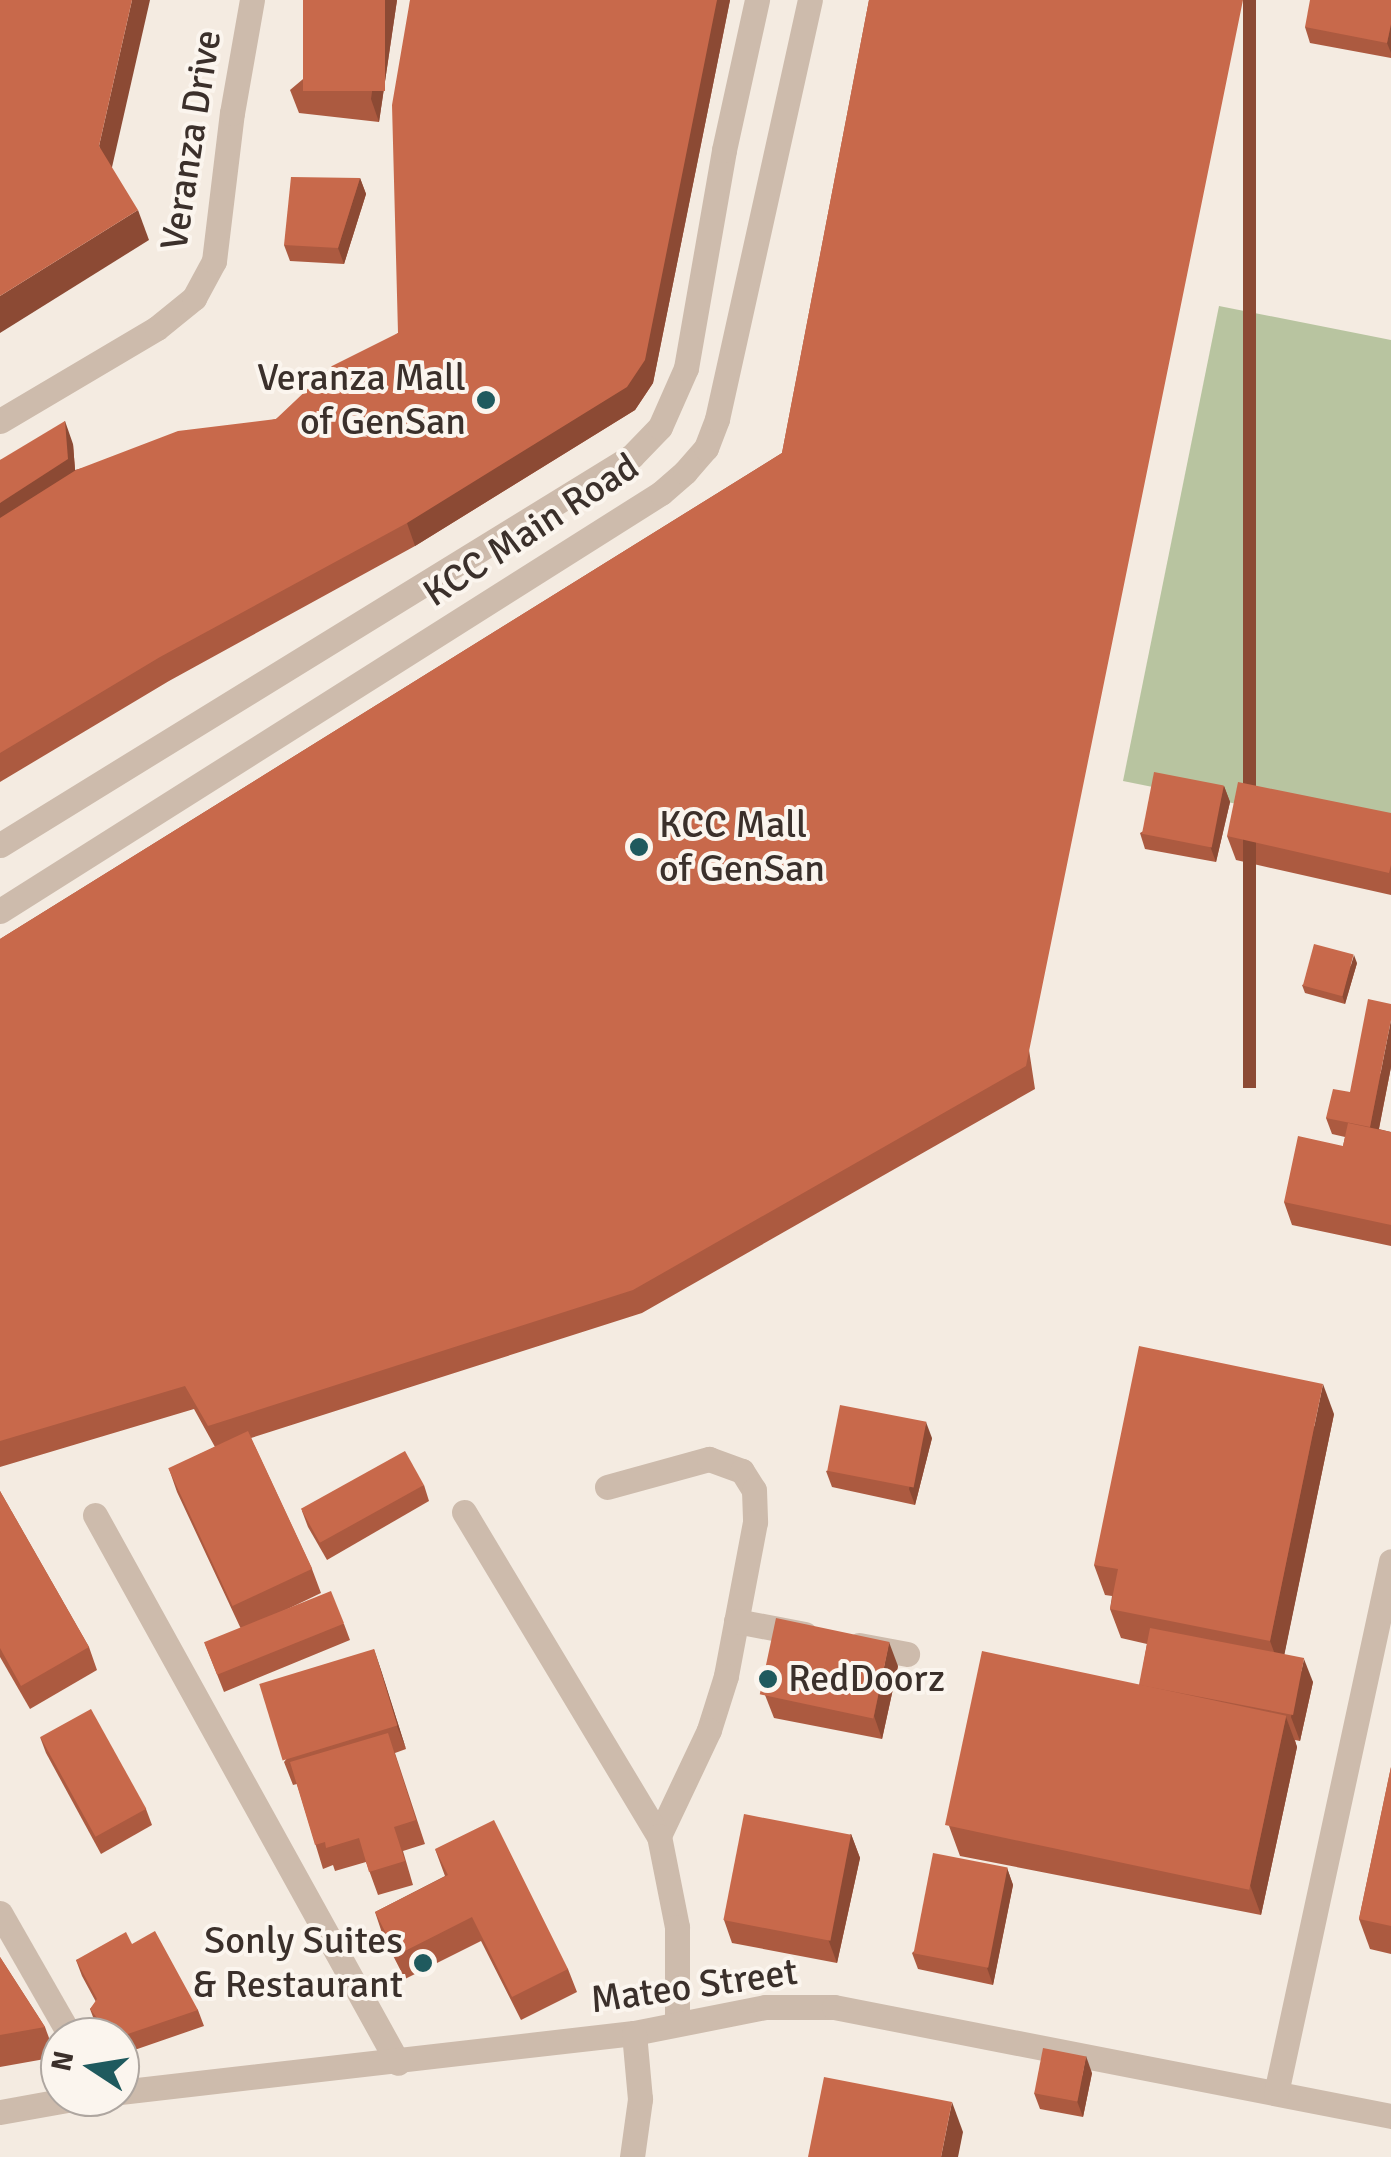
<!DOCTYPE html>
<style>
body{margin:0}
#map{position:relative;width:1391px;height:2157px;overflow:hidden;background:#f4ebe1;font-family:Signika,sans-serif}
div>[style]{position:absolute}
.green>*{inset:0;background:#b8c4a0}
.minor>*{height:25px;margin:-12.5px;padding:0 12.5px;transform-origin:12.5px;border-radius:12.5px;background:#cdbbac}
.wall>*{inset:0;background:#ac5a40}
.shaded-wall>*{inset:0;background:#8c4a34;transform-origin:0 0}
.building>*{inset:0;background:#c8694b;transform-origin:0 0}
.dots>*{width:28px;height:28px;translate:-50% -50%;box-sizing:border-box;border:5px solid #fbf5ee;border-radius:50%}
span{translate:-50% -50%;white-space:nowrap;text-align:center;line-height:1.15;-webkit-text-stroke:8px #fbf5ee;paint-order:stroke}
.street-label{font-size:38px;color:#3b302b}
.poi-label{font-size:38px;color:#3b302b}
.right{translate:-100% -50%;text-align:right}
.left{translate:0 -50%;text-align:left}
.north{position:absolute;left:40px;top:2017px;width:100px;height:100px;box-sizing:border-box;background:#fbf5ee;border:2px solid #aea6a0;border-radius:50%;rotate:282deg;font-size:28px;font-weight:700;line-height:40px;text-align:center;color:#3b302b}
.north::after{content:'';display:block;margin:auto;width:35px;height:45px;background:#1f5a5e;clip-path:polygon(50% 0,100% 100%,50% 72%,0 100%)}
</style>
<div id="map">
<div class="green">
<i style="clip-path:polygon(1219px 306px,1391px 340px,1391px 835px,1123px 781px)"></i>
</div>
<div class="minor">
<i style="left:0;top:421px;width:182px;rotate:-30.6deg"></i>
<i style="left:157px;top:328px;width:48px;rotate:-39deg"></i>
<i style="left:194px;top:298px;width:42px;rotate:-61.6deg"></i>
<i style="left:214px;top:261px;width:149px;rotate:-83.1deg"></i>
<i style="left:232px;top:113px;width:115px;rotate:-80deg"></i>
<i style="left:0;top:845px;width:742px;rotate:-31.61deg"></i>
<i style="left:632px;top:456px;width:40px;rotate:-46deg"></i>
<i style="left:660px;top:427px;width:64px;rotate:-66.2deg"></i>
<i style="left:686px;top:368px;width:221px;rotate:-80.1deg"></i>
<i style="left:724px;top:150px;width:154px;rotate:-77.6deg"></i>
<i style="left:0;top:911px;width:782px;rotate:-32.31deg"></i>
<i style="left:661px;top:493px;width:32px;rotate:-41deg"></i>
<i style="left:685px;top:472px;width:32px;rotate:-49deg"></i>
<i style="left:706px;top:448px;width:31px;rotate:-69deg"></i>
<i style="left:717px;top:419px;width:429px;rotate:-77.5deg"></i>
<i style="left:607px;top:1487px;width:106px;rotate:-15.4deg"></i>
<i style="left:709px;top:1459px;width:35px;rotate:20deg"></i>
<i style="left:742px;top:1471px;width:22px;rotate:58deg"></i>
<i style="left:754px;top:1490px;width:32px;rotate:88deg"></i>
<i style="left:755px;top:1522px;width:157px;rotate:100.7deg"></i>
<i style="left:726px;top:1676px;width:57px;rotate:107.5deg"></i>
<i style="left:709px;top:1730px;width:117px;rotate:115.3deg"></i>
<i style="left:464px;top:1512px;width:378px;rotate:59deg"></i>
<i style="left:659px;top:1836px;width:93px;rotate:78.8deg"></i>
<i style="left:677px;top:1927px;width:95px;rotate:90deg"></i>
<i style="left:95px;top:1515px;width:626px;rotate:61.06deg"></i>
<i style="left:736px;top:1621px;width:70px;rotate:10.7deg"></i>
<i style="left:859px;top:1645px;width:49px;rotate:10.6deg"></i>
<i style="left:0;top:1913px;width:143px;rotate:60.2deg"></i>
<i style="left:120px;top:2092px;width:517px;rotate:-6.55deg"></i>
<i style="left:634px;top:2033px;width:134px;rotate:-11.2deg"></i>
<i style="left:765px;top:2007px;width:69px"></i>
<i style="left:834px;top:2007px;width:568px;rotate:11.07deg"></i>
<i style="left:1276px;top:2093px;width:544px;rotate:-77.8deg"></i>
<i style="left:0;top:2112px;width:84px;rotate:-10.2deg"></i>
<i style="left:632px;top:2157px;width:59px;rotate:-82.1deg"></i>
<i style="left:640px;top:2099px;width:66px;rotate:-95.2deg"></i>
</div>
<div class="wall">
<i style="clip-path:polygon(397px 0,379px 122px,299px 113px,290px 90px)"></i>
<i style="clip-path:polygon(410px 0,730px 0,653px 383px,635px 410px,415px 546px,169px 681px,0 782px,0 460px,73px 444px,75px 470px,276px 419px,398px 333px)"></i>
<i style="clip-path:polygon(869px 0,1035px 1089px,642px 1313px,251px 1438px,312px 1569px,321px 1593px,273px 1616px,344px 1624px,350px 1640px,224px 1692px,205px 1644px,241px 1629px,177px 1492px,169px 1469px,215px 1447px,194px 1409px,0 1467px,0 939px,782px 453px)"></i>
<i style="clip-path:polygon(1391px 0,1391px 58px,1310px 43px,1305px 27px)"></i>
<i style="clip-path:polygon(360px 178px,366px 194px,344px 264px,290px 261px,284px 245px)"></i>
<i style="clip-path:polygon(1224px 786px,1230px 802px,1216px 862px,1145px 849px,1140px 833px)"></i>
<i style="clip-path:polygon(1391px 813px,1391px 895px,1236px 860px,1227px 836px)"></i>
<i style="clip-path:polygon(1357px 963px,1345px 1004px,1305px 993px,1302px 985px)"></i>
<i style="clip-path:polygon(1391px 1067px,1379px 1129px,1391px 1132px,1391px 1246px,1292px 1225px,1284px 1202px,1343px 1146px,1345px 1137px,1332px 1134px,1326px 1118px,1350px 1092px)"></i>
<i style="clip-path:polygon(1334px 1414px,1284px 1655px,1313px 1682px,1300px 1741px,1295px 1740px,1297px 1747px,1261px 1915px,960px 1856px,949px 1826px,1140px 1685px,1147px 1644px,1121px 1638px,1110px 1609px,1112px 1596px,1105px 1595px,1094px 1565px)"></i>
<i style="clip-path:polygon(932px 1438px,915px 1505px,832px 1487px,826px 1471px)"></i>
<i style="clip-path:polygon(424px 1485px,429px 1501px,327px 1560px,308px 1527px,302px 1511px)"></i>
<i style="clip-path:polygon(0 1491px,89px 1647px,97px 1670px,30px 1709px,0 1657px)"></i>
<i style="clip-path:polygon(374px 1649px,406px 1749px,395px 1753px,425px 1844px,403px 1851px,413px 1885px,378px 1895px,366px 1862px,335px 1871px,333px 1865px,323px 1869px,297px 1784px,293px 1785px,284px 1762px)"></i>
<i style="clip-path:polygon(898px 1666px,882px 1739px,774px 1718px,765px 1695px)"></i>
<i style="clip-path:polygon(40px 1737px,146px 1809px,152px 1825px,101px 1854px,46px 1753px)"></i>
<i style="clip-path:polygon(1391px 1767px,1391px 1954px,1370px 1949px,1359px 1919px)"></i>
<i style="clip-path:polygon(851px 1834px,860px 1858px,837px 1963px,732px 1943px,724px 1920px)"></i>
<i style="clip-path:polygon(435px 1849px,568px 1969px,577px 1992px,521px 2020px,481px 1941px,405px 1979px,383px 1936px,375px 1912px,445px 1876px)"></i>
<i style="clip-path:polygon(1007px 1868px,1013px 1885px,993px 1985px,918px 1969px,912px 1953px)"></i>
<i style="clip-path:polygon(132px 1944px,198px 2010px,204px 2026px,120px 2055px,120px 2037px,105px 2037px,96px 2025px,90px 2009px,96px 2002px,82px 1976px,76px 1960px)"></i>
<i style="clip-path:polygon(0 1957px,45px 2027px,56px 2057px,0 2067px)"></i>
<i style="clip-path:polygon(1092px 2073px,1083px 2117px,1040px 2109px,1034px 2093px)"></i>
</div>
<div class="shaded-wall">
<i style="clip-path:polygon(132px 0,150px 0,110px 176px,99px 146px)"></i>
<i style="clip-path:polygon(385px 0,397px 0,379px 122px,371px 99px)"></i>
<i style="clip-path:polygon(717px 0,730px 0,653px 383px,635px 410px,415px 546px,407px 523px)"></i>
<i style="left:1243px;top:0;width:13px;height:1088px"></i>
<i style="clip-path:polygon(1391px 24px,1391px 53px,1387px 43px)"></i>
<i style="clip-path:polygon(360px 178px,366px 194px,344px 264px,338px 248px)"></i>
<i style="clip-path:polygon(138px 210px,149px 240px,0 333px,0 296px)"></i>
<i style="clip-path:polygon(65px 421px,73px 444px,76px 482px,0 533px,0 503px)"></i>
<i style="clip-path:polygon(1224px 786px,1230px 802px,1216px 862px,1210px 846px)"></i>
<i style="clip-path:polygon(1354px 955px,1357px 963px,1345px 1004px,1342px 995px)"></i>
<i style="clip-path:polygon(1391px 1020px,1391px 1067px,1376px 1143px,1370px 1127px)"></i>
<i style="clip-path:polygon(1323px 1384px,1334px 1414px,1281px 1671px,1270px 1641px)"></i>
<i style="clip-path:polygon(926px 1422px,932px 1438px,915px 1505px,909px 1489px)"></i>
<i style="clip-path:polygon(889px 1642px,898px 1666px,882px 1739px,874px 1716px)"></i>
<i style="clip-path:polygon(374px 1649px,382px 1673px,406px 1749px,397px 1726px)"></i>
<i style="clip-path:polygon(1304px 1659px,1313px 1682px,1300px 1741px,1291px 1717px)"></i>
<i style="clip-path:polygon(1286px 1717px,1297px 1747px,1261px 1915px,1250px 1885px)"></i>
<i style="clip-path:polygon(851px 1834px,860px 1858px,837px 1963px,828px 1939px)"></i>
<i style="clip-path:polygon(1007px 1868px,1013px 1885px,993px 1985px,987px 1968px)"></i>
<i style="clip-path:polygon(1086px 2056px,1092px 2073px,1083px 2117px,1077px 2101px)"></i>
<i style="clip-path:polygon(952px 2102px,963px 2132px,958px 2157px,941px 2157px)"></i>
</div>
<div class="building">
<i style="clip-path:polygon(0 0,132px 0,99px 146px,138px 210px,0 296px)"></i>
<i style="left:303px;top:0;width:82px;height:91px"></i>
<i style="clip-path:polygon(410px 0,717px 0,645px 360px,627px 387px,407px 523px,160px 657px,0 753px,0 518px,76px 470px,178px 431px,276px 419px,332px 366px,398px 333px,392px 105px)"></i>
<i style="clip-path:polygon(869px 0,1243px 0,1026px 1066px,633px 1290px,208px 1426px,185px 1386px,0 1441px,0 939px,782px 453px)"></i>
<i style="clip-path:polygon(1310px 0,1391px 0,1391px 24px,1387px 43px,1305px 27px)"></i>
<i style="clip-path:polygon(291px 177px,360px 178px,338px 248px,284px 245px)"></i>
<i style="clip-path:polygon(65px 421px,68px 459px,0 503px,0 460px)"></i>
<i style="left:1154px;top:772px;width:71px;height:63px;rotate:11deg"></i>
<i style="clip-path:polygon(1238px 782px,1391px 813px,1391px 865px,1389px 873px,1227px 836px)"></i>
<i style="left:1314px;top:944px;width:41px;height:43px;rotate:15deg"></i>
<i style="clip-path:polygon(1368px 999px,1391px 1004px,1391px 1020px,1370px 1127px,1326px 1118px,1333px 1089px,1350px 1092px)"></i>
<i style="clip-path:polygon(1348px 1123px,1391px 1132px,1391px 1225px,1284px 1202px,1298px 1136px,1343px 1146px)"></i>
<i style="clip-path:polygon(1139px 1346px,1323px 1384px,1270px 1641px,1110px 1609px,1118px 1569px,1094px 1565px)"></i>
<i style="left:840px;top:1405px;width:88px;height:67px;rotate:11deg"></i>
<i style="left:248px;top:1431px;width:152px;height:88px;rotate:65deg"></i>
<i style="left:405px;top:1451px;width:39px;height:119px;rotate:61deg"></i>
<i style="clip-path:polygon(0 1491px,89px 1647px,21px 1686px,0 1648px)"></i>
<i style="left:331px;top:1591px;width:35px;height:137px;rotate:68deg"></i>
<i style="left:776px;top:1618px;width:116px;height:78px;rotate:12deg"></i>
<i style="left:1150px;top:1628px;width:157px;height:58px;rotate:11deg"></i>
<i style="left:374px;top:1649px;width:80px;height:120px;rotate:73deg"></i>
<i style="left:982px;top:1651px;width:311px;height:178px;rotate:12deg"></i>
<i style="left:91px;top:1709px;width:114px;height:58px;rotate:61deg"></i>
<i style="clip-path:polygon(388px 1733px,416px 1820px,394px 1827px,405px 1861px,369px 1872px,359px 1838px,326px 1848px,325px 1842px,315px 1845px,290px 1762px)"></i>
<i style="clip-path:polygon(1391px 1767px,1391px 1926px,1359px 1919px)"></i>
<i style="left:744px;top:1814px;width:109px;height:108px;rotate:11deg"></i>
<i style="clip-path:polygon(494px 1820px,568px 1969px,512px 1997px,472px 1917px,397px 1955px,375px 1912px,448px 1875px,435px 1849px)"></i>
<i style="left:933px;top:1853px;width:76px;height:102px;rotate:11deg"></i>
<i style="clip-path:polygon(155px 1931px,198px 2010px,119px 2037px,112px 2037px,90px 2009px,97px 1999px,76px 1960px,126px 1932px,132px 1944px)"></i>
<i style="clip-path:polygon(0 1957px,45px 2027px,0 2035px)"></i>
<i style="left:1043px;top:2048px;width:44px;height:46px;rotate:11deg"></i>
<i style="clip-path:polygon(824px 2077px,952px 2102px,941px 2157px,808px 2157px)"></i>
</div>
<div class="dots">
<i style="left:486px;top:400px;background:#1f5a5e"></i>
<i style="left:639px;top:847px;background:#1f5a5e"></i>
<i style="left:768px;top:1679px;background:#1f5a5e"></i>
<i style="left:423px;top:1963px;background:#1f5a5e"></i>
</div>
<div class="street-label">
<span style="left:191px;top:140px;rotate:-81deg">Veranza Drive</span>
<span style="left:531px;top:530px;rotate:-33deg">KCC Main Road</span>
<span style="left:694px;top:1986px;rotate:-8deg">Mateo Street</span>
</div>
<div class="poi-label">
<span class="right" style="left:466px;top:400px">Veranza Mall<br>of GenSan</span>
<span class="left" style="left:659px;top:847px">KCC Mall<br>of GenSan</span>
<span class="left" style="left:788px;top:1679px">RedDoorz</span>
<span class="right" style="left:403px;top:1963px">Sonly Suites<br>&amp; Restaurant</span>
</div>
<div class="north">N</div>
</div>
